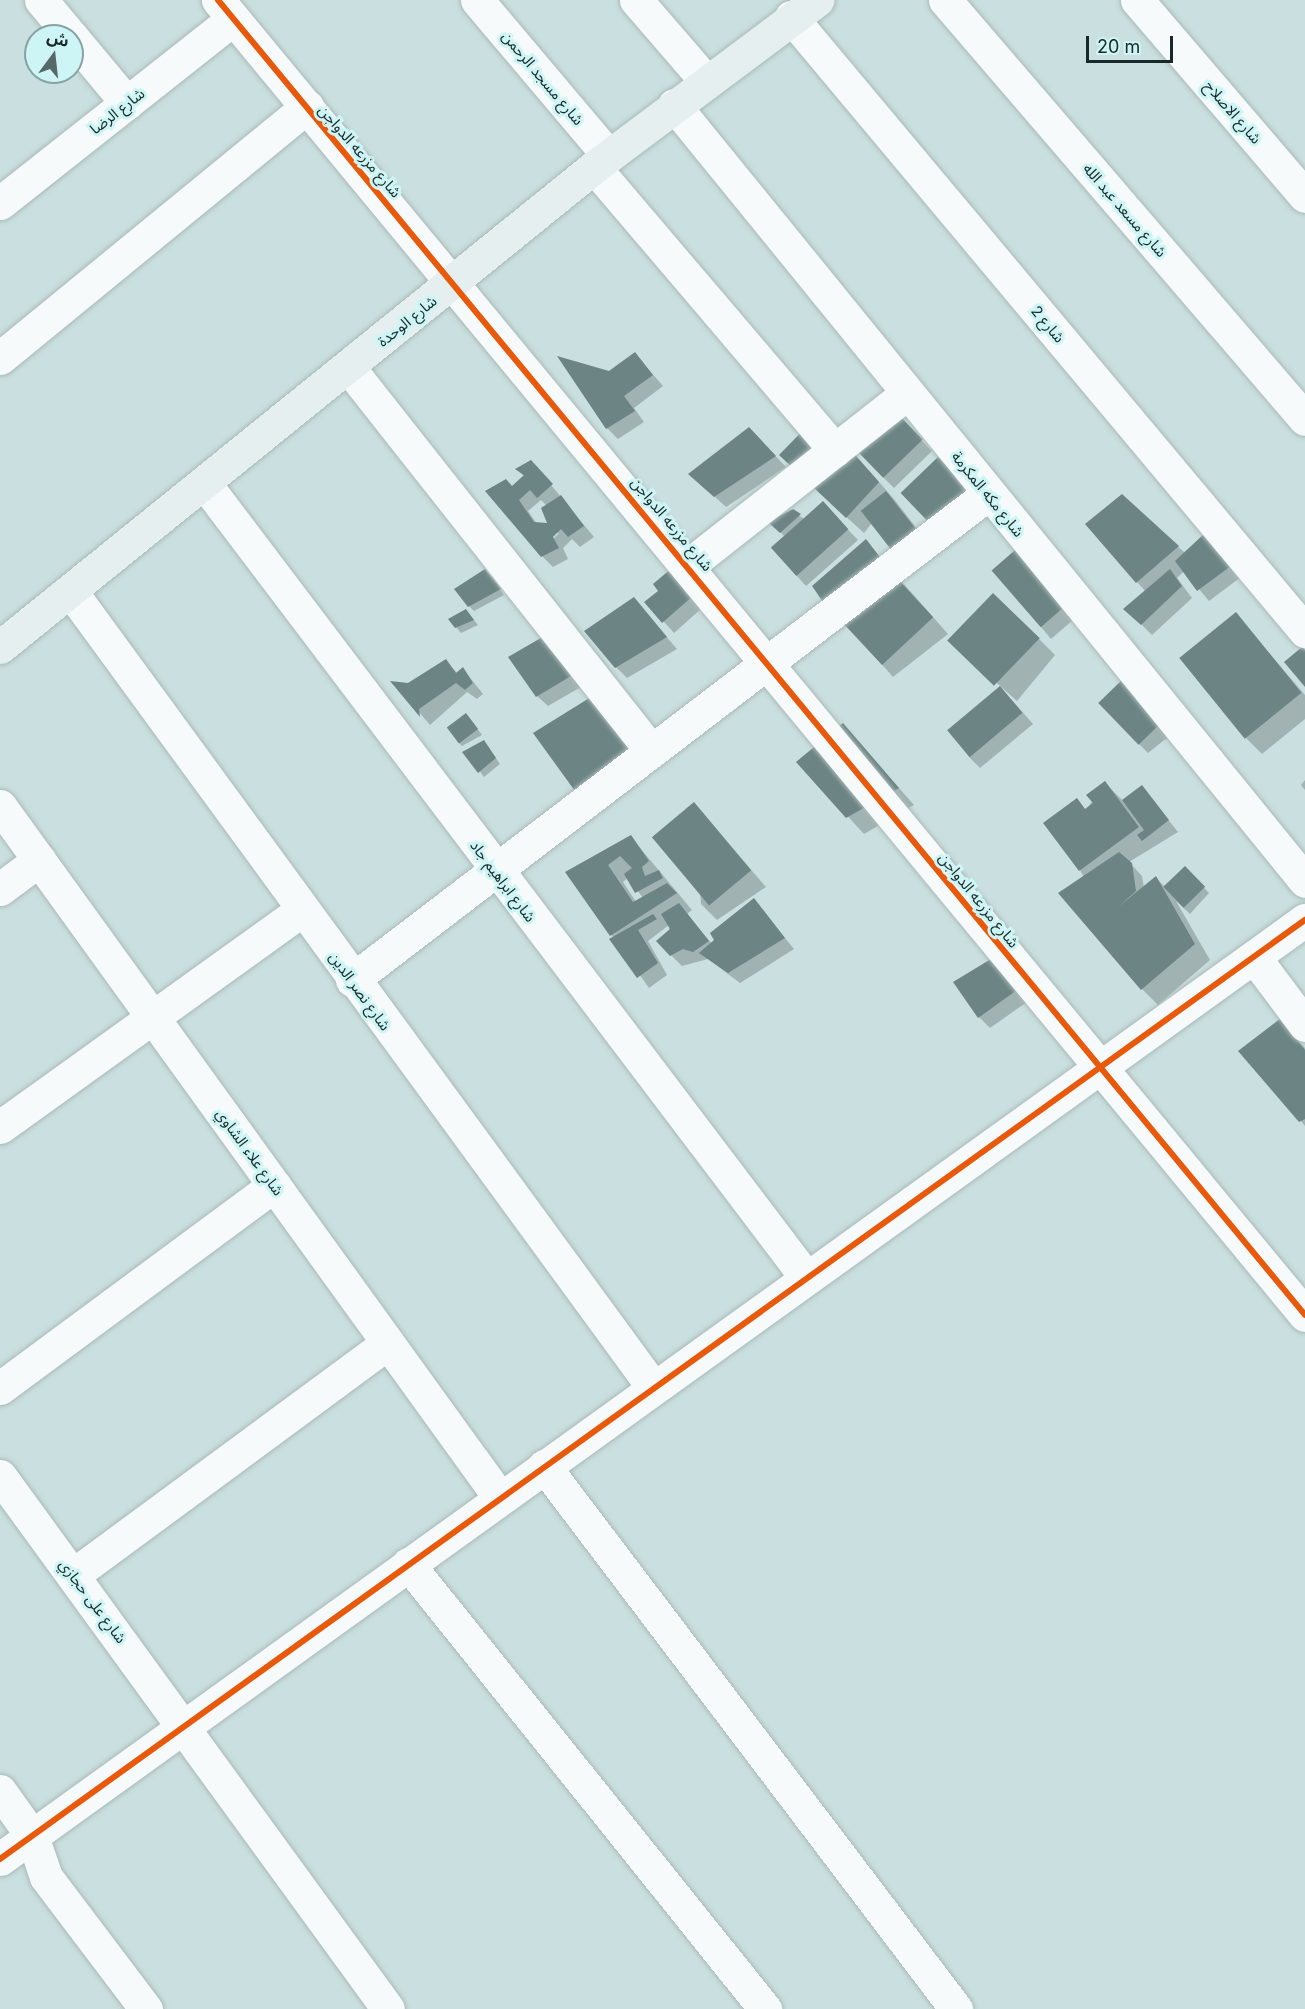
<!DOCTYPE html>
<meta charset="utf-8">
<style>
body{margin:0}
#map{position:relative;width:1305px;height:2009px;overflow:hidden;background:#cadfdf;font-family:Inter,"Noto Sans Arabic",sans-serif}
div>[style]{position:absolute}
.shadow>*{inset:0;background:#0003}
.building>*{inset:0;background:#6c8484;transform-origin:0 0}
.roads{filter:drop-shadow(0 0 2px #a9baba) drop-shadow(0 0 2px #a9baba)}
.street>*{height:33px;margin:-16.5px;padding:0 16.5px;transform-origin:16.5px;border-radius:16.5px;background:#f7fafa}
.secondary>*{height:33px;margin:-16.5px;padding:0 16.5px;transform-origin:16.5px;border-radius:16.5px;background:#e5efef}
.cycleway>*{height:6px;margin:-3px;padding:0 3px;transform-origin:3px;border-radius:3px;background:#e8590c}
span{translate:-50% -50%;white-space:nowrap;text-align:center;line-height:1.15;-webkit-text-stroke:6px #cef5f5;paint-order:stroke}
.street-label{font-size:15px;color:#192828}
.north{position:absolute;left:24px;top:24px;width:60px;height:60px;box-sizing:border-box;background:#cef5f5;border:2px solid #86a3a3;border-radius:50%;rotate:15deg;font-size:16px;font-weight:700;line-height:24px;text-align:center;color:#192828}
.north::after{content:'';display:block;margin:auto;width:21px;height:27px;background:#576868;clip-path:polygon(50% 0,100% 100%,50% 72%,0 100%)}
.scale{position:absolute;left:1086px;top:36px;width:87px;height:27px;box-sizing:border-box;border:3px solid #192828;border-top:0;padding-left:8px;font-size:18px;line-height:21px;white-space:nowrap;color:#192828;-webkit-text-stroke:4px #cef5f5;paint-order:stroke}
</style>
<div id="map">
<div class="shadow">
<i style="clip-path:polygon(635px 354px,663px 386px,634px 408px,644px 422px,618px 439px,607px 428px,610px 373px)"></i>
<i style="clip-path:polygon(897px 415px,932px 451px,894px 488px,883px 477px)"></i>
<i style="clip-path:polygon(835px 432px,894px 499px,929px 544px,872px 523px,864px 533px,797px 472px)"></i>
<i style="clip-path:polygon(760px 440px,786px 467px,726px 507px,701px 484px)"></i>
<i style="clip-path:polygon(evenodd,517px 470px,541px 473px,594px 537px,580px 547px,572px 539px,563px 548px,568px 559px,553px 567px,542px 556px,512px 488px,525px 477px,517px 470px,541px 500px,547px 506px,549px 525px,537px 524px,528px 511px,541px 500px,517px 470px,555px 533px,559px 533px,549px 543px,555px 533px)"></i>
<i style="clip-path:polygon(1122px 496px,1185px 553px,1205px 535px,1245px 574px,1209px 601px,1184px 571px,1177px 578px,1192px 598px,1152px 635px,1126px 609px,1146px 592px,1087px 525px)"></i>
<i style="clip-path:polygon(793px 511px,804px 519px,833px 514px,858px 540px,806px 586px,771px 547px,784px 536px,771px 522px)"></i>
<i style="clip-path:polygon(866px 541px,948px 634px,893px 677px,841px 618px)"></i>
<i style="clip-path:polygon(994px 570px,1080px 614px,1051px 639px)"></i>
<i style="clip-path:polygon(490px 575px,504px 595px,474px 611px,469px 606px)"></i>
<i style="clip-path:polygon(660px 591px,711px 600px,674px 633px,646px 602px)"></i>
<i style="clip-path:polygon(634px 599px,677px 649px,627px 678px,616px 667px)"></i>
<i style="clip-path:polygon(1236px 614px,1305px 695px,1305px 719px,1262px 754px,1246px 738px)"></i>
<i style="clip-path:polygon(471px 616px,478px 625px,461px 633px,456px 627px)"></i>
<i style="clip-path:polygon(546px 637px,586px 684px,548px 706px,537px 696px)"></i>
<i style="clip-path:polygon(1039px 639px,1055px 655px,1017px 701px,952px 643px)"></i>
<i style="clip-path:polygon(446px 661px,458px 674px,463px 669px,483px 694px,477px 699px,467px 692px,430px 725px,394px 683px,409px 685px)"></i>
<i style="clip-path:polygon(1122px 682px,1172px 734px,1148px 753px,1137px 742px)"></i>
<i style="clip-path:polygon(1011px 699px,1033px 724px,980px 768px,969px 757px)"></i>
<i style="clip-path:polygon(607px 715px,655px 770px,597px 813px)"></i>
<i style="clip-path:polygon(471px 720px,482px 735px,462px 746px,457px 741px)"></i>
<i style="clip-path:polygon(843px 725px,914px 805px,864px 834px,798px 762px)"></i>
<i style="clip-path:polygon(488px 747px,500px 764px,484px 777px,465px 752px)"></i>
<i style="clip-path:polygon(1305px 780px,1305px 790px,1301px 785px)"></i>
<i style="clip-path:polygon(1105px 783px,1123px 801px,1142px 787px,1178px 832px,1129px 862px,1142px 876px,1144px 888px,1156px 878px,1164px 886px,1185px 868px,1209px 893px,1190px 914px,1176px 901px,1210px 960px,1158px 1005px,1142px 989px,1080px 870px,1076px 800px,1086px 810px)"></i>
<i style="clip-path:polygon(694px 804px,766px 887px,717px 920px,701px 904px)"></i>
<i style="clip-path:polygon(evenodd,630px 836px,692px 910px,687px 914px,712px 944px,754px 900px,794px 949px,740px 983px,708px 959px,682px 966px,671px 955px,669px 925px,648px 941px,667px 975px,649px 988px,567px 872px,630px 836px,628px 878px,643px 898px,636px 902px,623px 882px,628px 878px)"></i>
<i style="clip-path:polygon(1001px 971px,1027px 1002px,990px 1028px,979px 1017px)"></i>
<i style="clip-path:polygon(1280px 1021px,1305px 1048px,1305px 1126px,1301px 1121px)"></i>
</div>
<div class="building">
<i style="clip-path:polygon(635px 352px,653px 375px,624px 396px,635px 411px,606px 429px,557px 356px,609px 371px)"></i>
<i style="left:897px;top:413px;width:37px;height:55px;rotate:46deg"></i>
<i style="clip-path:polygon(819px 414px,879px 482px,846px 518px,779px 455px)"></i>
<i style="clip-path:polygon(749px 427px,776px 456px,714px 497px,688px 474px)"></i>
<i style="left:938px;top:457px;width:50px;height:52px;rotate:46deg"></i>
<i style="clip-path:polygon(531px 460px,553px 484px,537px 498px,530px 490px,519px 500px,534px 522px,547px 523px,541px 508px,561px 495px,584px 526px,568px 537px,561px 529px,553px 537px,559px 548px,541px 557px,485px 491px,506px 479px,512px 486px,524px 475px,515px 469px)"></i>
<i style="left:886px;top:491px;width:53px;height:32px;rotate:52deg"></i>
<i style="clip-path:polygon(1122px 494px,1179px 546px,1136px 583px,1085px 524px)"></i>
<i style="left:823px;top:501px;width:38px;height:70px;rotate:48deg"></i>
<i style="clip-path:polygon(793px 509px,801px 514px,780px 533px,768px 522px)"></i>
<i style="clip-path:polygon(1205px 533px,1235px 563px,1197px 591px,1175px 561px)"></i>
<i style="clip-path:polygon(866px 539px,886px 565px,828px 609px,812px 586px)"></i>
<i style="left:1021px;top:545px;width:75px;height:39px;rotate:49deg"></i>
<i style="clip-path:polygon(679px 562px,702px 588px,662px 623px,644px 602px,658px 591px,653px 584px)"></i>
<i style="clip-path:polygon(485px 569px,501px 589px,468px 607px,454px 589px)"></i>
<i style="clip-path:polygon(1170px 569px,1182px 586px,1141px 625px,1123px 609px)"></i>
<i style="left:893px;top:574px;width:59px;height:70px;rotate:47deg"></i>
<i style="left:993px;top:593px;width:65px;height:66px;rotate:44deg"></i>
<i style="clip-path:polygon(634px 597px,667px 637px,615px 668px,584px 631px)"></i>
<i style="clip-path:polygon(466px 609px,474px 620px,455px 628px,448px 619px)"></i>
<i style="left:1236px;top:612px;width:104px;height:73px;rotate:51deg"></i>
<i style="clip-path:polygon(546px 635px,576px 673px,536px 697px,508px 657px)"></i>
<i style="clip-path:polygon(1302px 647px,1305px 650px,1305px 687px,1284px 662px)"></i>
<i style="clip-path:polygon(446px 659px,456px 673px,463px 667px,473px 683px,465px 690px,456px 683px,419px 709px,420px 717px,390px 681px,408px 683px)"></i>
<i style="left:1122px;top:680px;width:58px;height:33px;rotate:46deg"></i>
<i style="left:1000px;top:686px;width:35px;height:69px;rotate:50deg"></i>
<i style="clip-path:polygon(591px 697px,640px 753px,580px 798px,533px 733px)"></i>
<i style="left:466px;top:713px;width:20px;height:24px;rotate:53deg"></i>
<i style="clip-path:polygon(843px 723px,899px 788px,846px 818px,796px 762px)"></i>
<i style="clip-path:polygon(484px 740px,496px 758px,478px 773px,462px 752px)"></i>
<i style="clip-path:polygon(1105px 781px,1139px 827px,1079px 871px,1043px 823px,1077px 798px,1085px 809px,1093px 803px,1086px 795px)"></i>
<i style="clip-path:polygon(1142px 785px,1169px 820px,1142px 841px,1137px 835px,1144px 830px,1122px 800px)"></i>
<i style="left:694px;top:802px;width:89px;height:55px;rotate:50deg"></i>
<i style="clip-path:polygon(631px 835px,649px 861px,642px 867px,645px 876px,659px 870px,663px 878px,635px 893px,624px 874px,632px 868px,620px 856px,608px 865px,633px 902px,667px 883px,677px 893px,610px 936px,565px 872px)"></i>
<i style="clip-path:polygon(1119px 852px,1132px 863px,1136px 891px,1118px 907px,1156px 876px,1195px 944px,1141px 990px,1058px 893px)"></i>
<i style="left:1185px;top:866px;width:29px;height:30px;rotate:46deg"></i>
<i style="clip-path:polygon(754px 898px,785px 938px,728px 973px,699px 953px,714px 940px,710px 933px)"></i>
<i style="clip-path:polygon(679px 903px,709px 941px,693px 952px,683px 949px,670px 956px,656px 941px,670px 929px,661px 914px)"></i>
<i style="clip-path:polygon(653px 914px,657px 919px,638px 930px,658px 963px,637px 978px,609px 939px)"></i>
<i style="clip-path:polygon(991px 959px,1017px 990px,978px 1018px,953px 982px)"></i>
<i style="clip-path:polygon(1280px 1019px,1305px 1050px,1305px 1119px,1299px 1122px,1238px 1051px)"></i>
</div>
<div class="roads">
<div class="street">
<i style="left:41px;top:0;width:47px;rotate:50.2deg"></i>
<i style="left:218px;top:0;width:1706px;rotate:50.42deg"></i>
<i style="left:477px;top:0;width:204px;rotate:49.8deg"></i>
<i style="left:636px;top:0;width:106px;rotate:49.2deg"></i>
<i style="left:945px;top:0;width:552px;rotate:49.33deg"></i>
<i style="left:1137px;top:0;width:258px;rotate:49.4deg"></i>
<i style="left:791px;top:17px;width:801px;rotate:50.07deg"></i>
<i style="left:72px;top:37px;width:86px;rotate:50.2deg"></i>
<i style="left:674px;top:105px;width:1000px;rotate:50.88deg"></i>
<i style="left:594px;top:167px;width:372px;rotate:49.6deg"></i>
<i style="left:0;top:203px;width:297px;rotate:-38.3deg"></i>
<i style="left:0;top:358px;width:397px;rotate:-39.3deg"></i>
<i style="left:349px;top:368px;width:488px;rotate:51.7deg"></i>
<i style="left:205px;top:484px;width:994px;rotate:52.85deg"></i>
<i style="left:690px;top:564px;width:276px;rotate:-38.2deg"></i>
<i style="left:72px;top:593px;width:984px;rotate:53.81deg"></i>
<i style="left:0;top:806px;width:854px;rotate:54.15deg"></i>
<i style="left:0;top:889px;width:49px;rotate:-36.6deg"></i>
<i style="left:1254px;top:957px;width:85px;rotate:53.1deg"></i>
<i style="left:352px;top:980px;width:800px;rotate:-37.39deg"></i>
<i style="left:0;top:1127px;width:372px;rotate:-35.7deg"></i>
<i style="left:0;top:1388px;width:341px;rotate:-36.5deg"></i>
<i style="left:544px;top:1466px;width:682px;rotate:52.81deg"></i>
<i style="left:0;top:1476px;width:659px;rotate:53.95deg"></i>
<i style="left:408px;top:1564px;width:571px;rotate:51.26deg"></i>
<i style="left:73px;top:1575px;width:391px;rotate:-36.4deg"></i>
<i style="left:0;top:1791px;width:55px;rotate:54.6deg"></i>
<i style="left:32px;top:1836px;width:43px;rotate:71.1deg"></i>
<i style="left:46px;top:1877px;width:166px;rotate:52.9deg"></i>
<i style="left:0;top:1859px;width:1608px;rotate:-35.74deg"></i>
</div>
<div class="secondary">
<i style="left:0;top:647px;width:764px;rotate:-38.94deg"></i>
<i style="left:594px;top:167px;width:279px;rotate:-36.8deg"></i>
</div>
</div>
<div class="cycleway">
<i style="left:218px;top:0;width:1706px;rotate:50.42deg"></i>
<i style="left:0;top:1859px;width:1608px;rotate:-35.74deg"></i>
</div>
<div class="street-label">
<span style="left:543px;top:78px;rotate:50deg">شارع مسجد الرحمن</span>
<span style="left:117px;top:111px;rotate:-38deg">شارع الرضا</span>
<span style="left:1233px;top:112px;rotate:49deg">شارع الاصلاح</span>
<span style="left:360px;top:151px;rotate:49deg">شارع مزرعه الدواجن</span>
<span style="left:1125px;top:210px;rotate:49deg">شارع مسعد عبد الله</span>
<span style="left:407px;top:321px;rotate:-39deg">شارع الوحدة</span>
<span style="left:1048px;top:324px;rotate:50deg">شارع 2</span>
<span style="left:988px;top:494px;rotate:51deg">شارع مكه المكرمة</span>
<span style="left:672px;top:524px;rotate:50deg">شارع مزرعه الدواجن</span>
<span style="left:503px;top:881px;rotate:53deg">شارع ابراهيم جاد</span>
<span style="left:979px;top:900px;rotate:51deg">شارع مزرعه الدواجن</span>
<span style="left:360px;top:991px;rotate:54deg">شارع نصر الدين</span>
<span style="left:250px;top:1152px;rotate:54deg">شارع علاء الشاوي</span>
<span style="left:93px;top:1601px;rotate:53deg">شارع على حجازي</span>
</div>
<div class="north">ش</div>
<div class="scale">20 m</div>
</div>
